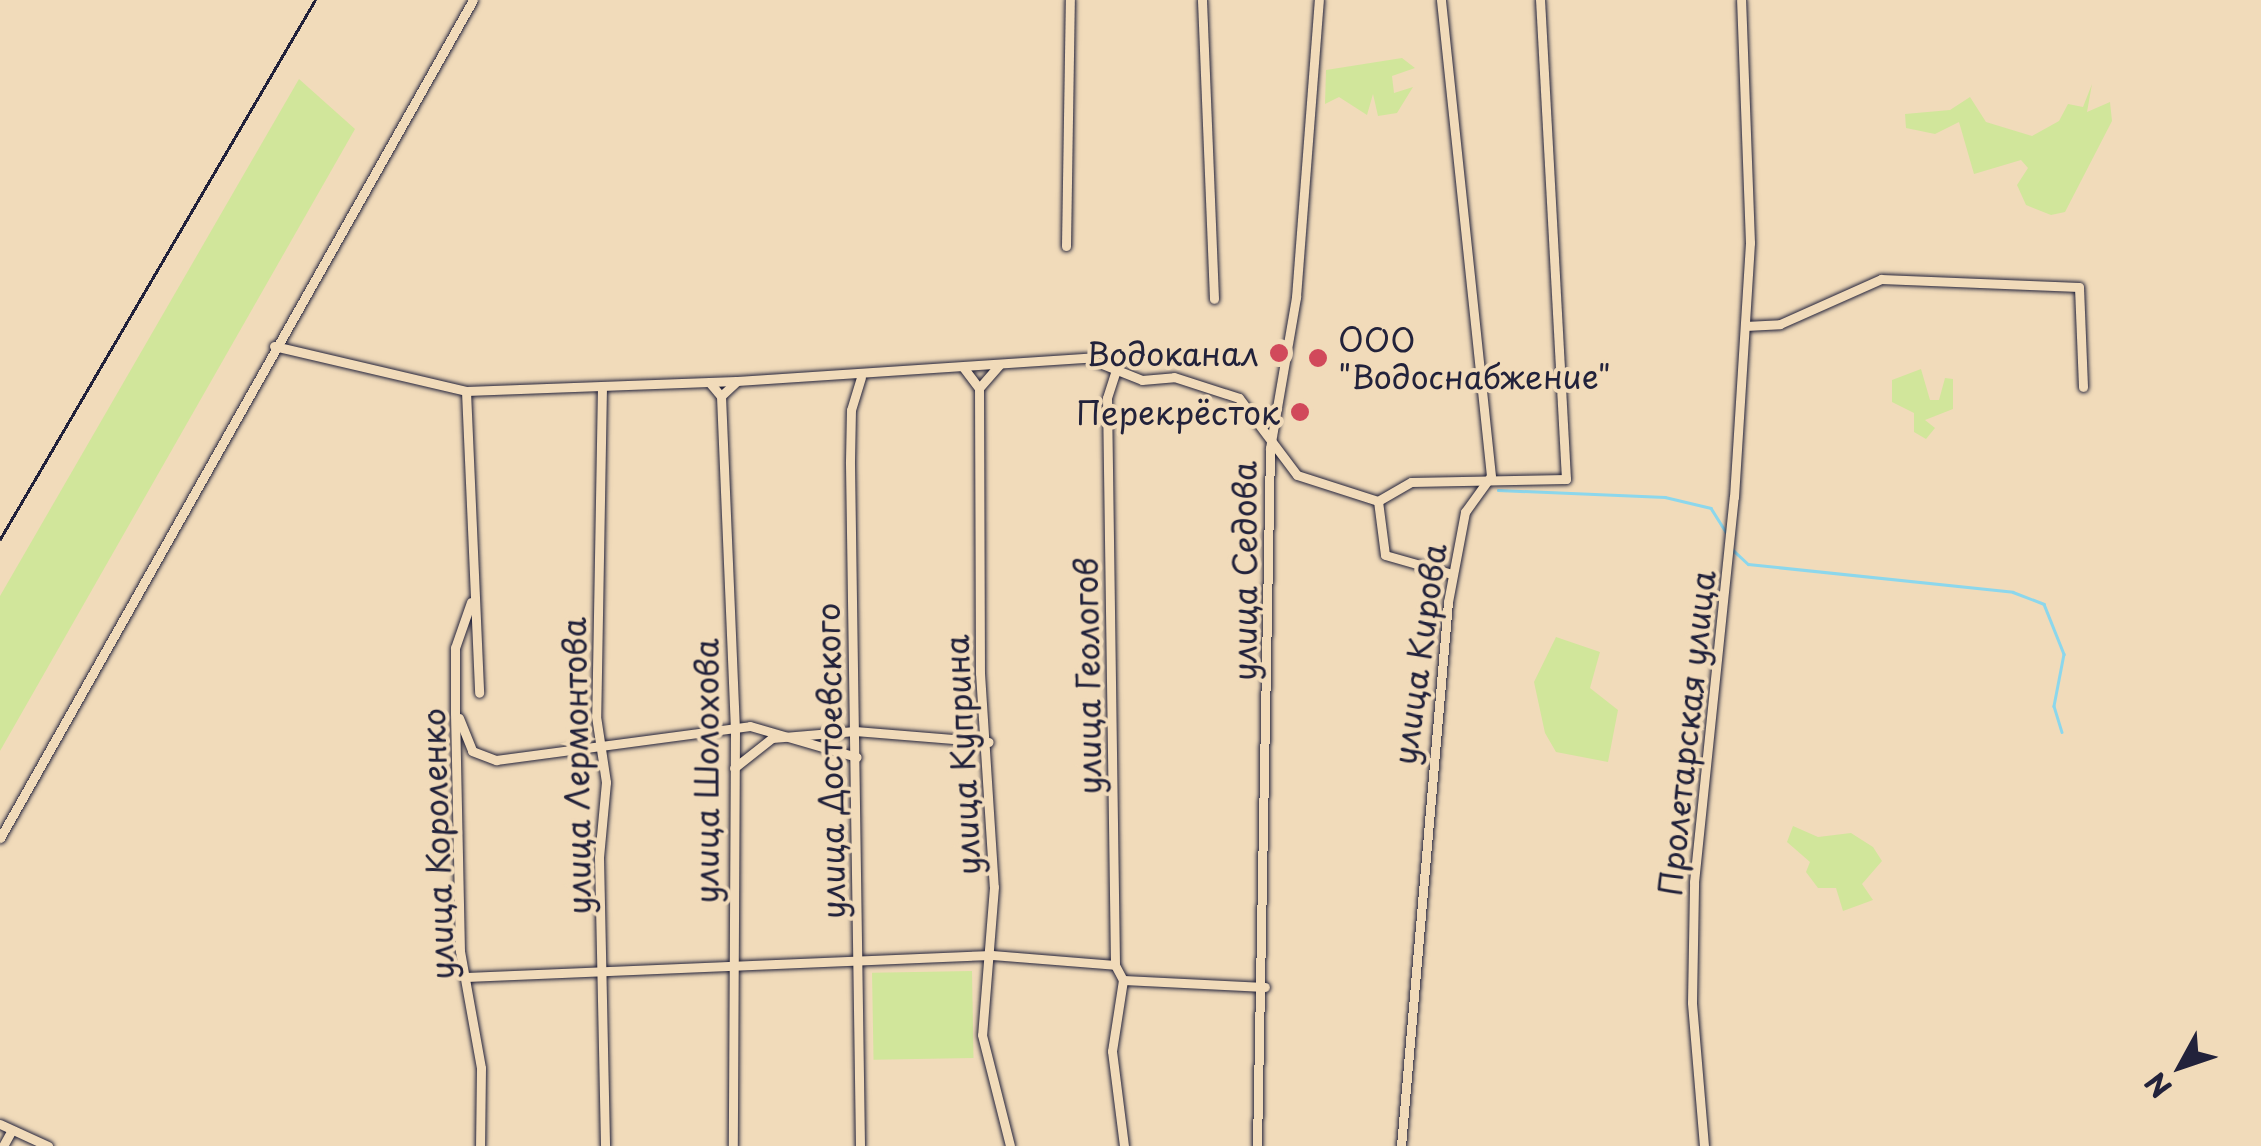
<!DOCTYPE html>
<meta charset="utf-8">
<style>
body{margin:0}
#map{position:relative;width:2261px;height:1146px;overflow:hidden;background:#f1dbba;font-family:"Playpen Sans",sans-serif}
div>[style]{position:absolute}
.green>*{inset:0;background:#d1e69b;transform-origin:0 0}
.stream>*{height:2.5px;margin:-1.25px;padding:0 1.25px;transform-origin:1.25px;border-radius:1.25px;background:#8cd7ec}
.roads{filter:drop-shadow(0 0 2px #22223b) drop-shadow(0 0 2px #22223b)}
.minor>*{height:9px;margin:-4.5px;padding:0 4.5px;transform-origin:4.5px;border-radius:4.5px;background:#f1dbba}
.rail>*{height:2.5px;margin:-1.25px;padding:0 1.25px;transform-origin:1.25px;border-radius:1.25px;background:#22223b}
.dots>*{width:28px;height:28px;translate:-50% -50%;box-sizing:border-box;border:5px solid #f1dbba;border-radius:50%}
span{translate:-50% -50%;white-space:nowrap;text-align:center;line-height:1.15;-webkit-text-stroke:8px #f1dbba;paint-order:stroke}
.poi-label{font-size:32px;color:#22223b}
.left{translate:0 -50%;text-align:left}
.right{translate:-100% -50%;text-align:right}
.street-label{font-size:32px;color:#22223b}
.north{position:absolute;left:2131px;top:1016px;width:100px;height:100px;-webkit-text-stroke:8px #f1dbba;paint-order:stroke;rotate:230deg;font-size:28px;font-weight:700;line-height:40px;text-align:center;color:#22223b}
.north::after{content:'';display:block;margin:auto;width:35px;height:45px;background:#22223b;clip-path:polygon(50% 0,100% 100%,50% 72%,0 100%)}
</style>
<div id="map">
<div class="green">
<i style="clip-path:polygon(1402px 58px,1415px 68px,1392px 76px,1394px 93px,1413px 87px,1397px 113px,1378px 116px,1373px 94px,1367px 115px,1339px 97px,1325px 104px,1326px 70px)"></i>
<i style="clip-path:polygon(299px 79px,355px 129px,0 751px,0 596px)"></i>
<i style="clip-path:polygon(2092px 84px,2087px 112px,2110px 102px,2112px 121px,2065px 212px,2051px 215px,2026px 205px,2017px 185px,2028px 168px,2021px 160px,1974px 174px,1959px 122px,1935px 134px,1906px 128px,1905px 114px,1950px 110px,1970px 97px,1986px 122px,2032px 136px,2059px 121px,2068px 104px,2083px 107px)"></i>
<i style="clip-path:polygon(1921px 369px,1930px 400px,1939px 400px,1945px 378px,1953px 379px,1953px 409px,1925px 420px,1935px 428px,1926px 439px,1914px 432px,1914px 413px,1892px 402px,1892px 380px)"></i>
<i style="clip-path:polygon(1556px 637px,1600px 652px,1590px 688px,1618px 710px,1608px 762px,1556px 752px,1545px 733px,1534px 682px)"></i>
<i style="clip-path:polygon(1793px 826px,1818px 837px,1851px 833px,1873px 847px,1882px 861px,1862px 884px,1873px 900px,1843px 911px,1836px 888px,1818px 888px,1806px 872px,1810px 862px,1787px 842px)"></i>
<i style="left:972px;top:971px;width:87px;height:100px;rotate:89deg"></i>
</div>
<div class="stream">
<i style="left:1498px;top:490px;width:167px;rotate:2.4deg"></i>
<i style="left:1665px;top:497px;width:47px;rotate:13.4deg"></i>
<i style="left:1711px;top:508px;width:28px;rotate:58deg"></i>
<i style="left:1732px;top:549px;width:22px;rotate:43deg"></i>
<i style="left:1748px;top:564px;width:266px;rotate:6deg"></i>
<i style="left:2013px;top:592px;width:33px;rotate:21deg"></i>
<i style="left:2044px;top:604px;width:54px;rotate:68.2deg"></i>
<i style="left:2064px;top:654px;width:53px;rotate:100.9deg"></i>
<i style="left:2054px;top:706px;width:27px;rotate:73deg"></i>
</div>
<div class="roads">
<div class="minor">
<i style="left:1202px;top:0;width:299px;rotate:87.7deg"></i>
<i style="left:1066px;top:246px;width:246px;rotate:-89.1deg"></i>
<i style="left:1745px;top:326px;width:35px;rotate:-3deg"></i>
<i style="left:1780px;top:324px;width:111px;rotate:-24deg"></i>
<i style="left:1881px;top:279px;width:198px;rotate:2.3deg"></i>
<i style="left:2079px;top:287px;width:100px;rotate:87.7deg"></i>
<i style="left:274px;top:346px;width:197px;rotate:13.2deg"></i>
<i style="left:466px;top:391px;width:270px;rotate:-2.1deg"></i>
<i style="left:1000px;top:364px;width:32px;rotate:131deg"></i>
<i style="left:979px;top:388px;width:285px;rotate:89.8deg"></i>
<i style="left:980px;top:673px;width:214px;rotate:86.3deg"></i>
<i style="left:994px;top:887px;width:148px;rotate:94.6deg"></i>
<i style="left:982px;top:1035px;width:114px;rotate:75.8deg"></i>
<i style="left:963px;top:367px;width:26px;rotate:53deg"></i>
<i style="left:1116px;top:370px;width:29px;rotate:108deg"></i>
<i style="left:1107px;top:398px;width:567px;rotate:89.19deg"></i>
<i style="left:1115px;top:965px;width:17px;rotate:62deg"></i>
<i style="left:1123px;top:980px;width:142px;rotate:2.8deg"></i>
<i style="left:710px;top:383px;width:17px;rotate:50deg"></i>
<i style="left:721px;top:396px;width:22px;rotate:-43deg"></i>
<i style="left:737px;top:381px;width:351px;rotate:-3.8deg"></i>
<i style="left:1087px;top:358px;width:59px;rotate:21.8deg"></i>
<i style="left:1142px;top:380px;width:32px;rotate:-5deg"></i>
<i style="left:1174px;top:377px;width:68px;rotate:17.9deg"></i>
<i style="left:1239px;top:398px;width:96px;rotate:53deg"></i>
<i style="left:1297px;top:475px;width:85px;rotate:17.8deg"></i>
<i style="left:1378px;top:501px;width:54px;rotate:82.6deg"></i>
<i style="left:1385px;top:555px;width:70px;rotate:15.8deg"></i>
<i style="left:602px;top:386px;width:330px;rotate:91deg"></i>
<i style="left:596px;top:716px;width:67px;rotate:81.4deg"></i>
<i style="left:606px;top:782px;width:75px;rotate:95.3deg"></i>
<i style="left:599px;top:857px;width:289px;rotate:88.8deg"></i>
<i style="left:466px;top:391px;width:302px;rotate:87.5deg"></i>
<i style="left:721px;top:396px;width:334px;rotate:87.6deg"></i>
<i style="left:735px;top:730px;width:416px;rotate:90.3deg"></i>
<i style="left:1378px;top:501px;width:38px;rotate:-30deg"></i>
<i style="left:1411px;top:482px;width:155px;rotate:-1.1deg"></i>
<i style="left:1566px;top:479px;width:480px;rotate:-93.1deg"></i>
<i style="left:471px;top:602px;width:49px;rotate:109.2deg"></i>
<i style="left:455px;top:648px;width:65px;rotate:90deg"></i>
<i style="left:455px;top:713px;width:238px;rotate:88.8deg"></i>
<i style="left:460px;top:951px;width:119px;rotate:79.8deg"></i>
<i style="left:481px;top:1068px;width:78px;rotate:90.7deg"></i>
<i style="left:459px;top:718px;width:35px;rotate:68deg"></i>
<i style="left:472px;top:751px;width:26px;rotate:21deg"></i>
<i style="left:496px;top:760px;width:256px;rotate:-7.6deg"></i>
<i style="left:750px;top:726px;width:111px;rotate:16.2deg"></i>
<i style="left:734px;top:768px;width:48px;rotate:-38.3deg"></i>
<i style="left:772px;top:738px;width:83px;rotate:-4.8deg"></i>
<i style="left:855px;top:731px;width:134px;rotate:4.7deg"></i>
<i style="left:0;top:838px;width:962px;rotate:-60.56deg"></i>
<i style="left:466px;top:977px;width:526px;rotate:-2.4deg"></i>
<i style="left:992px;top:955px;width:123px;rotate:4.6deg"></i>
<i style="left:1123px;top:980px;width:72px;rotate:98.8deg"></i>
<i style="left:1112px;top:1051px;width:96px;rotate:82.8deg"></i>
<i style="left:0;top:1124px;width:53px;rotate:24.6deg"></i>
<i style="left:3px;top:1146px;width:18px;rotate:-61deg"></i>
<i style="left:860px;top:1146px;width:685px;rotate:-90.84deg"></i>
<i style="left:850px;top:461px;width:51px;rotate:-88.9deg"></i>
<i style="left:851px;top:410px;width:34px;rotate:-73deg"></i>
<i style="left:1257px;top:1146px;width:698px;rotate:-88.93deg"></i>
<i style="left:1270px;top:448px;width:153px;rotate:-80.2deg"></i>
<i style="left:1296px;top:297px;width:298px;rotate:-85.6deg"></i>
<i style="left:1401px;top:1146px;width:546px;rotate:-85.06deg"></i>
<i style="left:1448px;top:602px;width:92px;rotate:-79.3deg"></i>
<i style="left:1465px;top:512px;width:44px;rotate:-54.2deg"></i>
<i style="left:1491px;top:476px;width:479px;rotate:-96deg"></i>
<i style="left:1704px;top:1146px;width:144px;rotate:-94.8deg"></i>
<i style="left:1692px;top:1002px;width:120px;rotate:-89deg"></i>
<i style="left:1694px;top:882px;width:387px;rotate:-84.1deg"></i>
<i style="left:1734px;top:497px;width:255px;rotate:-86.4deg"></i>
<i style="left:1750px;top:243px;width:243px;rotate:-92.1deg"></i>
</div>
</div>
<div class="rail">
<i style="left:0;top:539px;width:624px;rotate:-59.7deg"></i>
</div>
<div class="dots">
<i style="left:1279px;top:353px;background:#d1495b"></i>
<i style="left:1318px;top:358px;background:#d1495b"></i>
<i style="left:1300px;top:412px;background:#d1495b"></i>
</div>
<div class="poi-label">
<span class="left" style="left:1338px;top:358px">ООО<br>"Водоснабжение"</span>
<span class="right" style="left:1259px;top:353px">Водоканал</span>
<span class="right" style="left:1280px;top:412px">Перекрёсток</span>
</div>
<div class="street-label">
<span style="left:1244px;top:571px;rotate:-90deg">улица Седова</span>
<span style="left:1419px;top:654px;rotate:-82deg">улица Кирова</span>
<span style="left:1087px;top:676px;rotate:-91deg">улица Геологов</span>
<span style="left:1686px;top:733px;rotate:-84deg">Пролетарская улица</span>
<span style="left:962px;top:755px;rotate:-93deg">улица Куприна</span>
<span style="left:830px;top:761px;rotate:-91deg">улица Достоевского</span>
<span style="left:576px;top:766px;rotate:-91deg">улица Лермонтова</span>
<span style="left:706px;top:771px;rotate:-90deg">улица Шолохова</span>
<span style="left:437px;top:844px;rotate:-92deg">улица Короленко</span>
</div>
<div class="north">N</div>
</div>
